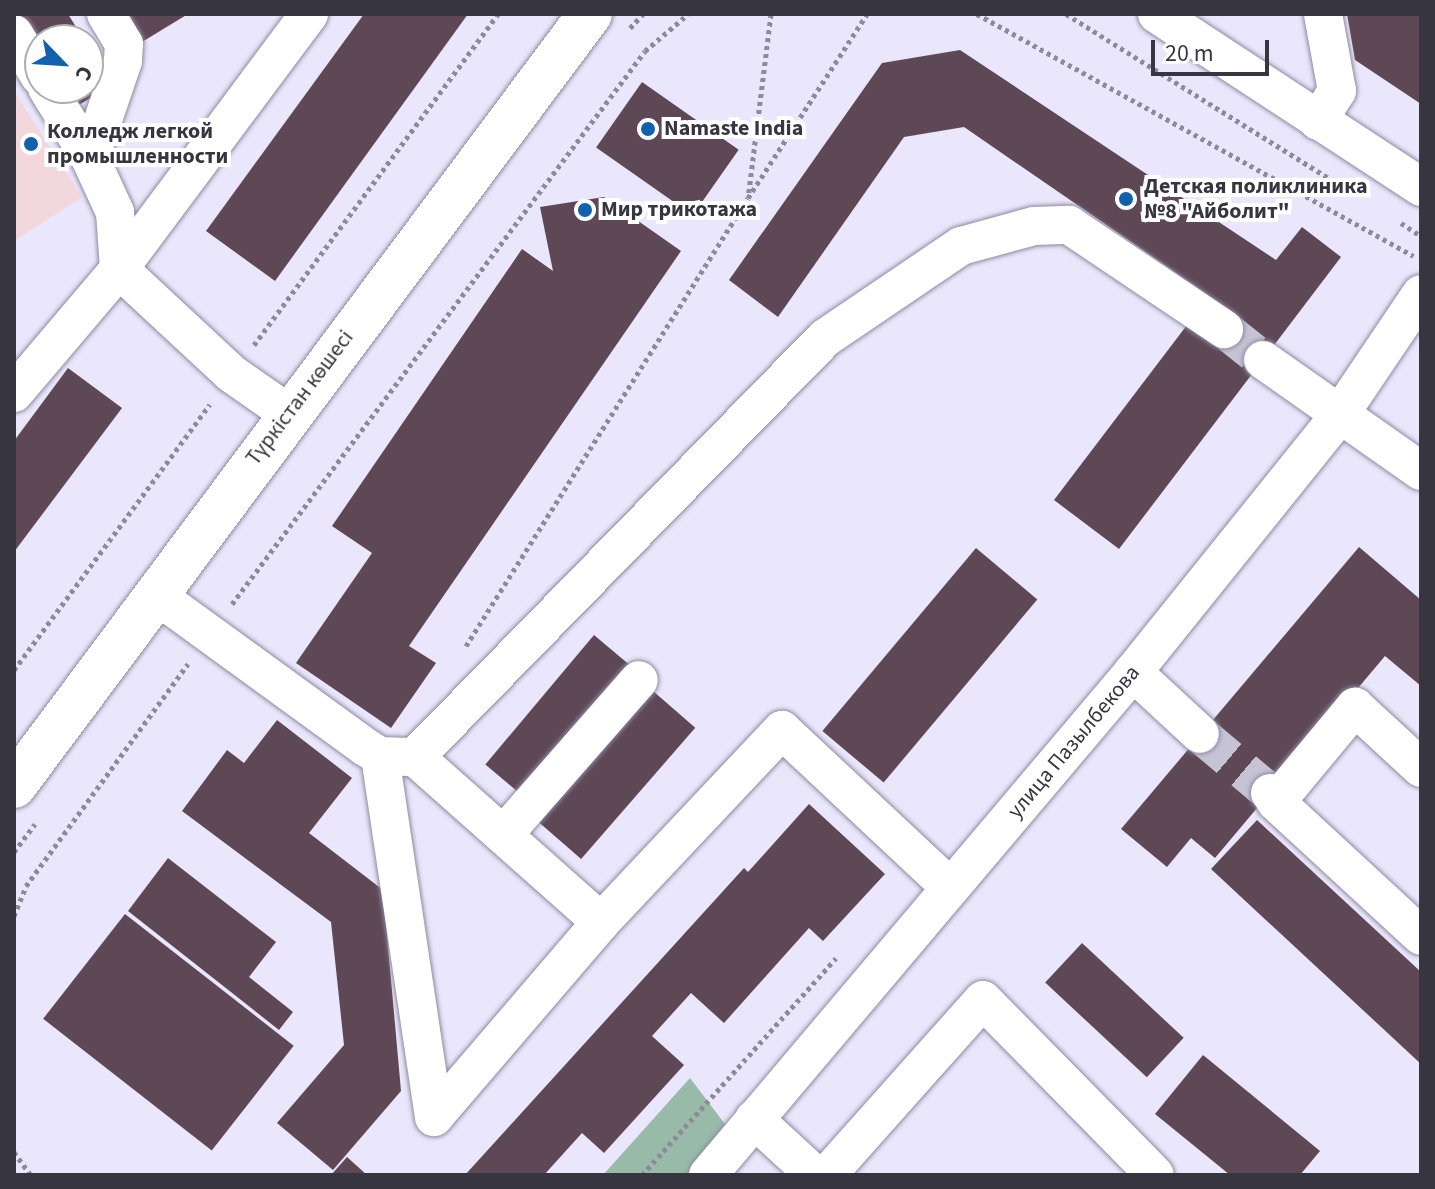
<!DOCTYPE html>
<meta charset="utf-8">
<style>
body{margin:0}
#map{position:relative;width:1435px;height:1189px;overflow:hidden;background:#eae6fb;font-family:"Source Sans 3",sans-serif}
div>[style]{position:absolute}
.education>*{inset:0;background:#f2d8dd}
.forest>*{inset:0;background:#98baa8}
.building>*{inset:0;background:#5e4855;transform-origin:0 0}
.minor-tunnel>*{height:38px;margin-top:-19px;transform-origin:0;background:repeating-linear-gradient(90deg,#c6c3d5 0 38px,transparent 0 57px)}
.path>*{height:5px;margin-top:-2.5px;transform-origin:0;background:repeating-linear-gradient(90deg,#8d8a99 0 4px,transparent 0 8px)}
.roads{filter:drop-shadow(0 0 2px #8e8aa2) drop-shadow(0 0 2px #8e8aa2)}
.minor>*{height:38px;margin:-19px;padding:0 19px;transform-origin:19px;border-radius:19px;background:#fff}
.major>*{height:44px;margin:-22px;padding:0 22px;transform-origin:22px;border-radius:22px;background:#fff}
.dots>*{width:22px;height:22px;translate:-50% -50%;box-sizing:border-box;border:4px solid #fff;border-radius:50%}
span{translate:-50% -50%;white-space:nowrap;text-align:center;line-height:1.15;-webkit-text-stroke:8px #fff;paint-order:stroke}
.poi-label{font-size:22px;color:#37353f;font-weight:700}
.left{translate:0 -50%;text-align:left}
.street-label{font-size:22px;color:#37353f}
.frame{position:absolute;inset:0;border:16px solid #37353f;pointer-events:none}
.north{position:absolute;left:24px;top:24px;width:80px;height:80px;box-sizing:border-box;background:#fff;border:2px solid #afaeb2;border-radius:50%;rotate:115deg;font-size:22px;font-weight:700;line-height:32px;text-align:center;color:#37353f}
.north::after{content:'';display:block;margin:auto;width:28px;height:36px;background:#1161af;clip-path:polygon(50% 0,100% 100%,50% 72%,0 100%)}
.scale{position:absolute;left:1151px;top:40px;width:118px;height:36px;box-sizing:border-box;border:4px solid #37353f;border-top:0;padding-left:10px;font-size:24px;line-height:28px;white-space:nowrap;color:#37353f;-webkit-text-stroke:6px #fff;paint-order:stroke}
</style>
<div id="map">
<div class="education">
<i style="clip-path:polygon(14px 91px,82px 197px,14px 241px)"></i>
</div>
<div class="forest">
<i style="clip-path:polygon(690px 1078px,728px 1128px,686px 1175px,603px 1175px)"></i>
</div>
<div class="building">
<i style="clip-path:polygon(15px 14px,68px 14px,84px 40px,40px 40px,40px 56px)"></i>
<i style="clip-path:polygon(119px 14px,188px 14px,137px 45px)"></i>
<i style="clip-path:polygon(364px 14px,468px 14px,275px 281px,206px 231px)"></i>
<i style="clip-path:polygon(1347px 14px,1421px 14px,1421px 104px,1355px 60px)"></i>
<i style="clip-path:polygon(88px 47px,111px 86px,72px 109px,59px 88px,88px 88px)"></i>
<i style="clip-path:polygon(960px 50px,1276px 260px,1302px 227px,1341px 257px,1119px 549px,1054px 500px,1187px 325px,1212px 344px,1236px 314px,964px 127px,904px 137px,778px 317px,729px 280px,882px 63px)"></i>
<i style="left:642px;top:82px;width:118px;height:80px;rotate:35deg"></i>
<i style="clip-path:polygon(604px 197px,681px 251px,409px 646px,436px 663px,391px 728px,296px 663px,372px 553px,332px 526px,522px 249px,553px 271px,540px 207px)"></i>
<i style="clip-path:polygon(68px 368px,122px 408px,14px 552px,14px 441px)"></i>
<i style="clip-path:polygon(1359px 547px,1421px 600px,1421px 686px,1385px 656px,1215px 858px,1191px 838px,1167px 867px,1121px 829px)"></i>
<i style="left:976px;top:548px;width:80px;height:239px;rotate:40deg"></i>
<i style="left:594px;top:635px;width:52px;height:169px;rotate:40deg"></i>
<i style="left:653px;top:691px;width:56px;height:174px;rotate:41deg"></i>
<i style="clip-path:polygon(277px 720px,352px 778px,309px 833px,383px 890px,401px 1091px,333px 1170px,277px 1123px,344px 1045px,331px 922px,182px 811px,227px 750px,244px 763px)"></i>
<i style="clip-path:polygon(809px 804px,885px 874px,823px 941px,809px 928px,724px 1023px,691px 993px,652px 1036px,684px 1065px,604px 1153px,582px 1133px,544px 1175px,465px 1175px,744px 868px,748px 872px)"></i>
<i style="clip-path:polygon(1257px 820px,1421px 972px,1421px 1064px,1211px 869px)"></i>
<i style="clip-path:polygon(168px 858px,276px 942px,249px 977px,293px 1012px,279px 1030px,128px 911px)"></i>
<i style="left:125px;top:914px;width:214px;height:133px;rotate:38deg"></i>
<i style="left:1082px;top:943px;width:139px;height:54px;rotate:43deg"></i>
<i style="clip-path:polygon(1203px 1055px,1320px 1151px,1300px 1175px,1230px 1175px,1155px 1114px)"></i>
<i style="clip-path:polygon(347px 1157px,367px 1175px,331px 1175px)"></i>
</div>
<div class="minor-tunnel">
<i style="left:1224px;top:329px;width:50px;rotate:38.5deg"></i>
<i style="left:1200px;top:734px;width:92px;rotate:40.1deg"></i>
</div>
<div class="path">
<i style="left:771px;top:14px;width:185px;rotate:97.1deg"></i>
<i style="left:748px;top:198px;width:219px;rotate:-57.1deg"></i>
<i style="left:977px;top:14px;width:499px;rotate:29deg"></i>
<i style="left:1066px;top:14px;width:342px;rotate:32deg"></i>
<i style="left:630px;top:28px;width:19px;rotate:-47deg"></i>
<i style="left:1401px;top:223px;width:24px;rotate:33deg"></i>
<i style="left:254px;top:345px;width:411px;rotate:-53.6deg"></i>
<i style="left:232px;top:604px;width:690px;rotate:-53.25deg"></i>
<i style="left:645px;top:51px;width:57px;rotate:-40.7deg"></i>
<i style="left:466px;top:646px;width:529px;rotate:-57.81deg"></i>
<i style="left:14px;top:670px;width:330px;rotate:-53.6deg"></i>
<i style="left:14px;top:852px;width:35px;rotate:-53deg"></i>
<i style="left:14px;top:916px;width:32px;rotate:-68deg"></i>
<i style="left:26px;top:886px;width:275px;rotate:-53.9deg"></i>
<i style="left:14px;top:1152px;width:29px;rotate:54deg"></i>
<i style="left:642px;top:1175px;width:291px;rotate:-48.2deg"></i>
</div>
<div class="roads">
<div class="minor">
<i style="left:1157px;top:14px;width:316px;rotate:33.2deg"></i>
<i style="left:14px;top:34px;width:50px;rotate:58.8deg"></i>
<i style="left:47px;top:88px;width:82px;rotate:58.4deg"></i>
<i style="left:90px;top:158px;width:60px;rotate:65.2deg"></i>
<i style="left:115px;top:212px;width:57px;rotate:86deg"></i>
<i style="left:119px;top:269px;width:318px;rotate:-53.3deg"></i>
<i style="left:1318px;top:121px;width:36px;rotate:-58deg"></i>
<i style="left:1337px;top:91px;width:78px;rotate:-100.3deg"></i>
<i style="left:90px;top:158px;width:102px;rotate:-71.2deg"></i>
<i style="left:123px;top:61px;width:17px;rotate:-87deg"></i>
<i style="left:124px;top:44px;width:35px;rotate:-121deg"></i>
<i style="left:1263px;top:360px;width:193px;rotate:35.1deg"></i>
<i style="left:14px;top:393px;width:162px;rotate:-49.7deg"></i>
<i style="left:119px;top:269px;width:154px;rotate:42.9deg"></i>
<i style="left:232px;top:374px;width:68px;rotate:34.9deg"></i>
<i style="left:156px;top:595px;width:258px;rotate:36deg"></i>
<i style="left:365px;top:747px;width:17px;rotate:31deg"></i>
<i style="left:380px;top:756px;width:35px;rotate:2deg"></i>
<i style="left:415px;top:757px;width:586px;rotate:-45.62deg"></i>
<i style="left:825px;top:338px;width:164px;rotate:-34.1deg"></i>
<i style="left:961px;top:246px;width:76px;rotate:-15.3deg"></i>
<i style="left:1034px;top:226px;width:35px;rotate:-2deg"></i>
<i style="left:1069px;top:225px;width:187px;rotate:33.9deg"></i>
<i style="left:1133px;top:672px;width:91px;rotate:42.8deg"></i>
<i style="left:380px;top:756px;width:365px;rotate:81.5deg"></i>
<i style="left:434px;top:1117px;width:257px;rotate:-49.4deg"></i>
<i style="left:601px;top:922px;width:249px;rotate:-138.4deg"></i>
<i style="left:1270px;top:793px;width:11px;rotate:56deg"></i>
<i style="left:1276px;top:802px;width:124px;rotate:-50.3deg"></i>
<i style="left:1355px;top:707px;width:90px;rotate:42.7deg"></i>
<i style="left:1276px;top:802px;width:197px;rotate:42.7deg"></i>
<i style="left:505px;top:833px;width:203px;rotate:-48.8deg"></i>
<i style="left:601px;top:922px;width:264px;rotate:-46.7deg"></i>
<i style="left:782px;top:730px;width:231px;rotate:43.1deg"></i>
<i style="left:754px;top:1119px;width:83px;rotate:42.6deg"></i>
<i style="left:708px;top:1175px;width:659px;rotate:-49.8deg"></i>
<i style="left:1133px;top:672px;width:327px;rotate:-51.2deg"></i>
<i style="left:1338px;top:417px;width:148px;rotate:-56deg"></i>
<i style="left:827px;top:1175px;width:234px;rotate:-48.3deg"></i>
<i style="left:983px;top:1000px;width:245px;rotate:45.5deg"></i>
</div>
<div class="major">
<i style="left:14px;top:786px;width:963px;rotate:-53.27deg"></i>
</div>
</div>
<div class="dots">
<i style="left:648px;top:129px;background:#1161af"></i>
<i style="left:31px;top:144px;background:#1161af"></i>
<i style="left:1126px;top:199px;background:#1161af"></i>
<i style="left:585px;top:210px;background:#1161af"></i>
</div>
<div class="poi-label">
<span class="left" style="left:664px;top:129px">Namaste India</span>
<span class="left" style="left:47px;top:144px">Колледж легкой<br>промышленности</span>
<span class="left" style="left:1144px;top:199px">Детская поликлиника<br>№8 "Айболит"</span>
<span class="left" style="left:601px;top:210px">Мир трикотажа</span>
</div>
<div class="street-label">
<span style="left:300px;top:398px;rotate:-53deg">Түркістан көшесі</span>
<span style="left:1074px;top:742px;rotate:-50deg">улица Пазылбекова</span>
</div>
<div class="frame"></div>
<div class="north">С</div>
<div class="scale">20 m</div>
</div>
